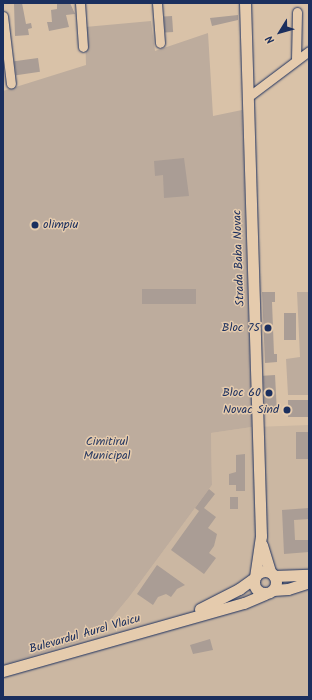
<!DOCTYPE html>
<style>
body{margin:0}
#map{position:relative;width:312px;height:700px;overflow:hidden;background:#d9c2a8;font-family:Kalam,sans-serif}
div>[style]{position:absolute}
.built>*{inset:0;background:#cbb7a2}
.green>*{inset:0;background:#bdac9d}
.building>*{inset:0;background:#aa9d95;transform-origin:0 0}
.roads{filter:drop-shadow(0 0 1px #1b2f5e) drop-shadow(0 0 1px #1b2f5e)}
.minor>*{height:9px;margin:-4.5px;padding:0 4.5px;transform-origin:4.5px;border-radius:4.5px;background:#e5cbad}
.major>*{height:11px;margin:-5.5px;padding:0 5.5px;transform-origin:5.5px;border-radius:5.5px;background:#e5cbad}
.major>.ring{margin:-5.5px;padding:0;box-sizing:content-box;background:none;border:11px solid #e5cbad;border-radius:50%}
.dots>*{width:11px;height:11px;translate:-50% -50%;box-sizing:border-box;border:2px solid #e5cbad;border-radius:50%}
span{translate:-50% -50%;white-space:nowrap;text-align:center;line-height:1.15;-webkit-text-stroke:3px #e5cbad;paint-order:stroke}
.poi-label{font-size:12px;color:#1b2f5e}
.left{translate:0 -50%;text-align:left}
.right{translate:-100% -50%;text-align:right}
.street-label{font-size:12px;color:#1b2f5e}
.park-label{font-size:12px;color:#2b3c64}
.frame{position:absolute;inset:0;border:4px solid #1b2f5e;pointer-events:none}
.north{position:absolute;left:260px;top:12px;width:40px;height:40px;-webkit-text-stroke:3px #e5cbad;paint-order:stroke;rotate:233deg;font-size:11px;font-weight:700;line-height:16px;text-align:center;color:#1b2f5e}
.north::after{content:'';display:block;margin:auto;width:14px;height:18px;background:#1b2f5e;clip-path:polygon(50% 0,100% 100%,50% 72%,0 100%)}
</style>
<div id="map">
<div class="built">
<i style="clip-path:polygon(309px 425px,309px 697px,3px 697px,3px 665px,97px 636px,130px 596px,212px 485px,211px 433px,252px 427px)"></i>
</div>
<div class="green">
<i style="clip-path:polygon(151px 21px,155px 51px,208px 33px,213px 116px,242px 110px,252px 427px,211px 433px,212px 485px,130px 596px,97px 636px,3px 665px,3px 91px,86px 65px,85px 27px)"></i>
<i style="clip-path:polygon(297px 292px,309px 292px,309px 395px,288px 395px,286px 359px,300px 357px)"></i>
</div>
<div class="building">
<i style="clip-path:polygon(22px 3px,26px 24px,31px 23px,32px 28px,28px 29px,29px 35px,15px 36px,14px 4px)"></i>
<i style="clip-path:polygon(57px 3px,70px 3px,75px 14px,66px 15px,69px 27px,49px 31px,47px 22px,52px 22px,51px 10px,57px 9px)"></i>
<i style="clip-path:polygon(238px 15px,238px 20px,212px 26px,210px 18px)"></i>
<i style="left:172px;top:16px;width:16px;height:8px;rotate:86deg"></i>
<i style="left:38px;top:58px;width:14px;height:24px;rotate:82deg"></i>
<i style="clip-path:polygon(184px 158px,189px 196px,164px 198px,163px 175px,155px 176px,154px 161px)"></i>
<i style="left:142px;top:289px;width:54px;height:15px"></i>
<i style="clip-path:polygon(262px 292px,275px 292px,275px 302px,272px 302px,274px 354px,277px 354px,277px 362px,265px 363px)"></i>
<i style="left:284px;top:313px;width:12px;height:27px"></i>
<i style="left:275px;top:375px;width:35px;height:12px;rotate:87deg"></i>
<i style="left:309px;top:400px;width:17px;height:21px;rotate:90deg"></i>
<i style="left:296px;top:432px;width:13px;height:27px"></i>
<i style="clip-path:polygon(245px 454px,245px 491px,236px 491px,236px 485px,229px 485px,229px 474px,236px 472px,236px 455px)"></i>
<i style="clip-path:polygon(209px 489px,215px 494px,204px 508px,216px 517px,208px 528px,217px 534px,214px 546px,209px 553px,216px 558px,204px 574px,171px 550px,199px 511px,195px 508px)"></i>
<i style="left:230px;top:497px;width:8px;height:12px"></i>
<i style="clip-path:polygon(309px 508px,309px 519px,294px 520px,295px 540px,309px 540px,309px 552px,284px 554px,282px 510px)"></i>
<i style="clip-path:polygon(157px 565px,185px 585px,177px 589px,171px 597px,166px 594px,158px 597px,153px 605px,137px 594px)"></i>
<i style="clip-path:polygon(210px 639px,213px 650px,193px 654px,190px 645px)"></i>
</div>
<div class="roads">
<div class="minor">
<i style="left:80px;top:3px;width:44px;rotate:86.1deg"></i>
<i style="left:157px;top:3px;width:40px;rotate:85.7deg"></i>
<i style="left:3px;top:16px;width:68px;rotate:83.3deg"></i>
<i style="left:296px;top:60px;width:48px;rotate:-88.8deg"></i>
<i style="left:248px;top:97px;width:76px;rotate:-37deg"></i>
</div>
<div class="major">
<i style="left:245px;top:3px;width:533px;rotate:88.28deg"></i>
<i style="left:261px;top:536px;width:41px;rotate:98.3deg"></i>
<i style="left:262px;top:545px;width:28px;rotate:73deg"></i>
<i class="ring" style="left:254px;top:571px;width:11px;height:11px"></i>
<i style="left:274px;top:576px;width:35px;rotate:-2deg"></i>
<i style="left:273px;top:590px;width:15px;rotate:-4deg"></i>
<i style="left:288px;top:589px;width:22px;rotate:-18deg"></i>
<i style="left:200px;top:609px;width:44px;rotate:-27.1deg"></i>
<i style="left:239px;top:589px;width:19px;rotate:-36deg"></i>
<i style="left:3px;top:671px;width:250px;rotate:-15.8deg"></i>
<i style="left:244px;top:603px;width:23px;rotate:-23deg"></i>
</div>
</div>
<div class="dots">
<i style="left:35px;top:225px;background:#1b2f5e"></i>
<i style="left:268px;top:328px;background:#1b2f5e"></i>
<i style="left:269px;top:393px;background:#1b2f5e"></i>
<i style="left:287px;top:410px;background:#1b2f5e"></i>
</div>
<div class="poi-label">
<span class="left" style="left:43px;top:225px">olimpiu</span>
<span class="right" style="left:260px;top:328px">Bloc 75</span>
<span class="right" style="left:261px;top:393px">Bloc 60</span>
<span class="right" style="left:279px;top:410px">Novac Sind</span>
</div>
<div class="street-label">
<span style="left:239px;top:258px;rotate:-92deg">Strada Baba Novac</span>
<span style="left:85px;top:634px;rotate:-16deg">Bulevardul Aurel Vlaicu</span>
</div>
<div class="park-label">
<span style="left:107px;top:449px">Cimitirul<br>Municipal</span>
</div>
<div class="frame"></div>
<div class="north">N</div>
</div>
